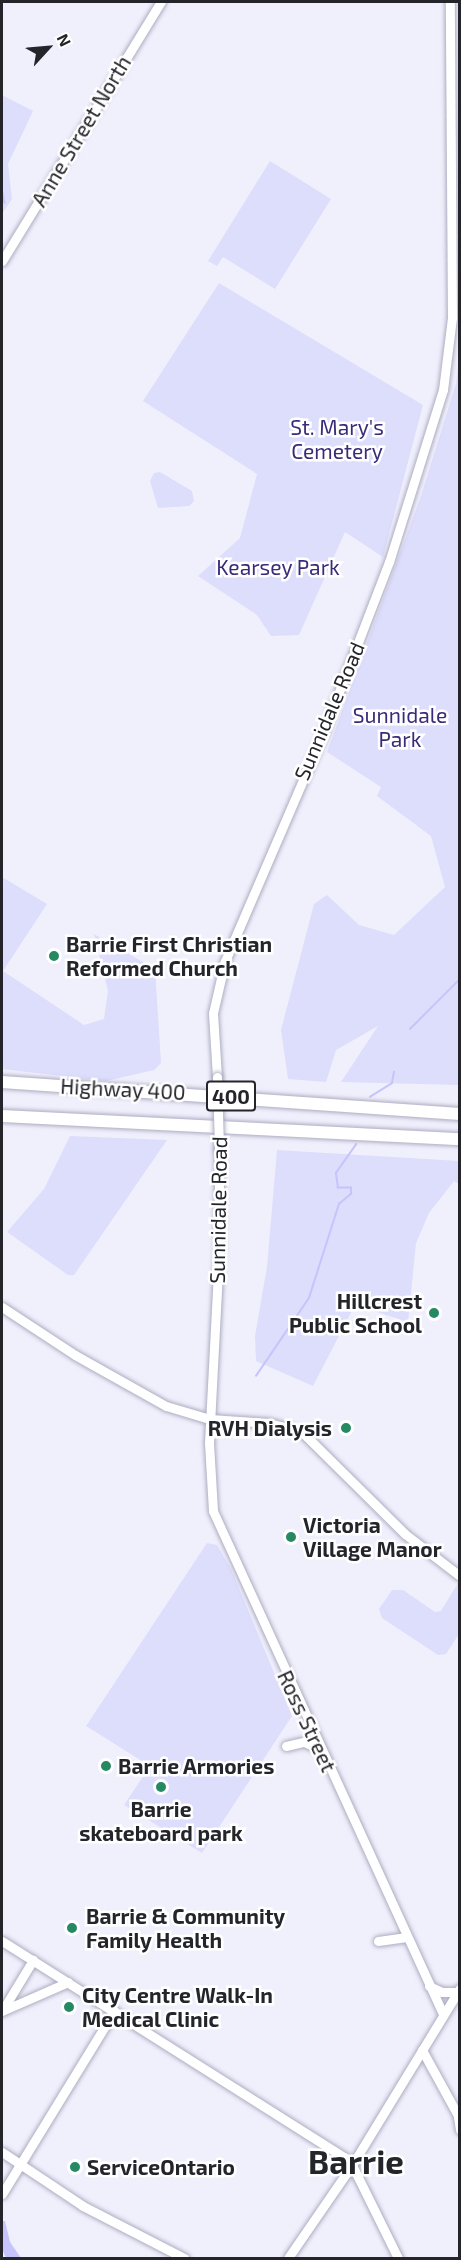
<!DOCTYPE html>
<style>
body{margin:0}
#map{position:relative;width:461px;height:2260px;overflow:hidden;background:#f0f0fd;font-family:"Exo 2",sans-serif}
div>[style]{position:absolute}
.green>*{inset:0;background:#ddddfc}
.water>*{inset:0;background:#c6c4fb}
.stream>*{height:1.5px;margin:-0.75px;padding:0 0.75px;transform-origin:0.75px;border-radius:0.75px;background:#c6c4fb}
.roads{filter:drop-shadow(0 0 2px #adadc1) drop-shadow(0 0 2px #adadc1)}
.secondary>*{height:9px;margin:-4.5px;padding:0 4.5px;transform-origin:4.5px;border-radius:4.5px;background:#fff}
.highway>*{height:12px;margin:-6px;padding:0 6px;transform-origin:6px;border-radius:6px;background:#fff}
.bridges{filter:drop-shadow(0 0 2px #adadc1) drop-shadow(0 0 2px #adadc1)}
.secondary-bridge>*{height:9px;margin:-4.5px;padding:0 4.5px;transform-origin:4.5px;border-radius:4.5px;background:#fff}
.dots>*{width:16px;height:16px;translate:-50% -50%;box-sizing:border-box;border:3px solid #fff;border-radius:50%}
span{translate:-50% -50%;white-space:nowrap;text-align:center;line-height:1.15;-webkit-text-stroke:5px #fff;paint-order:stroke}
.shield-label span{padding:2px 4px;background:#fff;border:2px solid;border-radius:4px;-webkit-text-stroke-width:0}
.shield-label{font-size:20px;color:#24242b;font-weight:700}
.street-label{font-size:21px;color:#24242b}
.park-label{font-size:21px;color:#3a2b78}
.poi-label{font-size:21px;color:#24242b;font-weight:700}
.left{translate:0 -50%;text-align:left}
.right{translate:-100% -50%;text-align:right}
.town-label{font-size:33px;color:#24242b;font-weight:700}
.frame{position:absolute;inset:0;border:3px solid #24242b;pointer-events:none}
.north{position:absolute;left:18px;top:18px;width:60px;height:60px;-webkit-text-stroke:4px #fff;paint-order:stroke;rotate:64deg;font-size:16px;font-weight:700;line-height:24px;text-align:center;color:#24242b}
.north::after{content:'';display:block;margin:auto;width:21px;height:27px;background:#24242b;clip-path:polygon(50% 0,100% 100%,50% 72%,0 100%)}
</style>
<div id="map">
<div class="green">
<i style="clip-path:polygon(2px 95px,33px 111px,8px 164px,12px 199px,2px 214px)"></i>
<i style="clip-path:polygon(270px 161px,331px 199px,275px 289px,223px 257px,217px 266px,208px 261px)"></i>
<i style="clip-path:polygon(219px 283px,423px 405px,383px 557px,345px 532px,299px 635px,271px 636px,257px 615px,198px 576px,240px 538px,257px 474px,143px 401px)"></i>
<i style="clip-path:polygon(459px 358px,459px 1085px,341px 1082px,378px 1026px,336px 1050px,326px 1082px,288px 1079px,281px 1030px,314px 904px,327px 895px,359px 925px,394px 935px,445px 887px,431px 836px,377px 796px,381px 787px,327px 752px,421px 496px,456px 384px)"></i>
<i style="clip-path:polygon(160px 472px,192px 491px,194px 501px,189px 506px,158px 508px,150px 481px,154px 473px)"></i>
<i style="clip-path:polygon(2px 877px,47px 904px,3px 971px,84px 1025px,104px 1019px,108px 991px,94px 934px,155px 969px,161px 1063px,154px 1070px,106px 1081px,2px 1069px)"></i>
<i style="clip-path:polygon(70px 1136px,167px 1140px,74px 1275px,68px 1275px,7px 1232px,44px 1189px)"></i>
<i style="clip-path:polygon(277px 1150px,459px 1161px,459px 1184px,454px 1181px,429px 1213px,416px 1243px,408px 1322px,355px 1305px,313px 1386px,256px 1361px,255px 1336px,267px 1267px)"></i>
<i style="clip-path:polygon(207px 1543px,217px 1545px,231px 1569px,292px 1716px,202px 1853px,124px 1805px,150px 1766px,86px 1726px)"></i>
<i style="clip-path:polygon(458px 1583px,459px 1634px,446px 1654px,438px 1655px,382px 1618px,379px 1609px,392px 1590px,403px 1590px,435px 1612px,441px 1611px)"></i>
</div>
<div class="water">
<i style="clip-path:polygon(2px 2221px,5px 2221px,10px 2242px,21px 2258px,6px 2258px,2px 2249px)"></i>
</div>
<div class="stream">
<i style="left:2px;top:188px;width:15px;rotate:79deg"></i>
<i style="left:410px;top:1029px;width:71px;rotate:-45deg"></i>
<i style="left:370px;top:1097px;width:26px;rotate:-32deg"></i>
<i style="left:392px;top:1083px;width:11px;rotate:-80deg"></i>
<i style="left:256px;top:1376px;width:94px;rotate:-55.8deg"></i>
<i style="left:309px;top:1298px;width:99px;rotate:-72.3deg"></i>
<i style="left:339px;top:1204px;width:16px;rotate:-40deg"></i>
<i style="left:351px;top:1194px;width:6px;rotate:-90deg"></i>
<i style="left:351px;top:1188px;width:13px;rotate:180deg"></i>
<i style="left:338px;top:1188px;width:15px;rotate:-98deg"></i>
<i style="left:336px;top:1173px;width:35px;rotate:-55deg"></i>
</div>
<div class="roads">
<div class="secondary">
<i style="left:2px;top:261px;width:304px;rotate:-58.5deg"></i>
<i style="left:217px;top:1077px;width:64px;rotate:-93.6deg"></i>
<i style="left:213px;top:1013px;width:53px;rotate:-77deg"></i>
<i style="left:225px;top:961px;width:250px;rotate:-66.7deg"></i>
<i style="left:324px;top:731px;width:181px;rotate:-69deg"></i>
<i style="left:389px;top:562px;width:180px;rotate:-72.6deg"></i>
<i style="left:443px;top:390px;width:73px;rotate:-82.9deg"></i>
<i style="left:452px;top:318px;width:316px;rotate:-90.4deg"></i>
<i style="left:219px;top:1149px;width:103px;rotate:90deg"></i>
<i style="left:219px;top:1252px;width:191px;rotate:93deg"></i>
<i style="left:209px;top:1443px;width:68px;rotate:86.6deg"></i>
<i style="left:213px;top:1511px;width:553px;rotate:65.43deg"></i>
<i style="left:2px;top:1307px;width:87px;rotate:33.3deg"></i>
<i style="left:75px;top:1355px;width:104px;rotate:29.3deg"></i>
<i style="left:166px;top:1406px;width:46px;rotate:16.5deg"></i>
<i style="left:210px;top:1419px;width:59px;rotate:3.9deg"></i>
<i style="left:269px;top:1423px;width:34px;rotate:15deg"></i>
<i style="left:302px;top:1432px;width:145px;rotate:44.7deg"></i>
<i style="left:405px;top:1534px;width:69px;rotate:37.4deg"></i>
<i style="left:286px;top:1746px;width:18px;rotate:-13deg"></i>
<i style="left:304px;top:1742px;width:17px;rotate:24deg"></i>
<i style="left:2px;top:1941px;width:404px;rotate:32.3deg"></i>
<i style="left:344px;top:2157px;width:11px;rotate:45deg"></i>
<i style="left:352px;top:2165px;width:104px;rotate:63.7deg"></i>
<i style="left:378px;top:1941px;width:29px;rotate:-8deg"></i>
<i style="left:429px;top:1986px;width:14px;rotate:25deg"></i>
<i style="left:442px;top:1992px;width:15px"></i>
<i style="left:2px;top:2011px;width:72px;rotate:-23.7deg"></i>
<i style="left:2px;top:2011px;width:60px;rotate:-58.7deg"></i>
<i style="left:422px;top:2050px;width:79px;rotate:61.2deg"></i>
<i style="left:458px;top:2117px;width:13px;rotate:81deg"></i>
<i style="left:2px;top:2152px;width:97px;rotate:33.7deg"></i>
<i style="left:83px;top:2206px;width:114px;rotate:27.2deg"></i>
<i style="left:2px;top:2194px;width:215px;rotate:-58.5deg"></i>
<i style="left:288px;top:2258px;width:113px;rotate:-55.5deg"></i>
<i style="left:352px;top:2165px;width:207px;rotate:-58.6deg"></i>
</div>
<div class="highway">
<i style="left:2px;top:1082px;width:459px;rotate:4deg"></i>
<i style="left:2px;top:1116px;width:459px;rotate:2.9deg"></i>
</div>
</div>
<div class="bridges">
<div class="secondary-bridge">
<i style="left:217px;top:1077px;width:72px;rotate:88.4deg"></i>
</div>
</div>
<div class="dots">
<i style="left:54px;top:956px;background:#278963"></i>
<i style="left:434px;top:1313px;background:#278963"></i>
<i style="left:346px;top:1428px;background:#278963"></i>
<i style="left:291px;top:1537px;background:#278963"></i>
<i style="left:106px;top:1766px;background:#278963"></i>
<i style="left:161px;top:1787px;background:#278963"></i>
<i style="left:72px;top:1928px;background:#278963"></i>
<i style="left:69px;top:2007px;background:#278963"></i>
<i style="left:75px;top:2167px;background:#278963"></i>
</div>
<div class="shield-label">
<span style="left:231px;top:1096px">400</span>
</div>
<div class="street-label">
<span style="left:81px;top:131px;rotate:-59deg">Anne Street North</span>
<span style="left:329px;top:711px;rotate:-67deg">Sunnidale Road</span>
<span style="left:123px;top:1089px;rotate:3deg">Highway 400</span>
<span style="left:218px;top:1210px;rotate:-89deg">Sunnidale Road</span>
<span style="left:307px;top:1721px;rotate:65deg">Ross Street</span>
</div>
<div class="park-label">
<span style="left:337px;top:439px">St. Mary's<br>Cemetery</span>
<span style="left:278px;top:567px">Kearsey Park</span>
<span style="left:400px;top:727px">Sunnidale<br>Park</span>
</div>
<div class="poi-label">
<span class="left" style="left:66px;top:956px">Barrie First Christian<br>Reformed Church</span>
<span class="right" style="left:422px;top:1313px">Hillcrest<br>Public School</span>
<span class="right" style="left:332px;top:1428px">RVH Dialysis</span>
<span class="left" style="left:303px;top:1537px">Victoria<br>Village Manor</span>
<span class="left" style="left:118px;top:1766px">Barrie Armories</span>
<span style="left:161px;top:1821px">Barrie<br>skateboard park</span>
<span class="left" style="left:86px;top:1928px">Barrie &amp; Community<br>Family Health</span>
<span class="left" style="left:82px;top:2007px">City Centre Walk-In<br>Medical Clinic</span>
<span class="left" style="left:87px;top:2167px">ServiceOntario</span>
</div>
<div class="town-label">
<span style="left:356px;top:2162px">Barrie</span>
</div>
<div class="frame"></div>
<div class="north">N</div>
</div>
